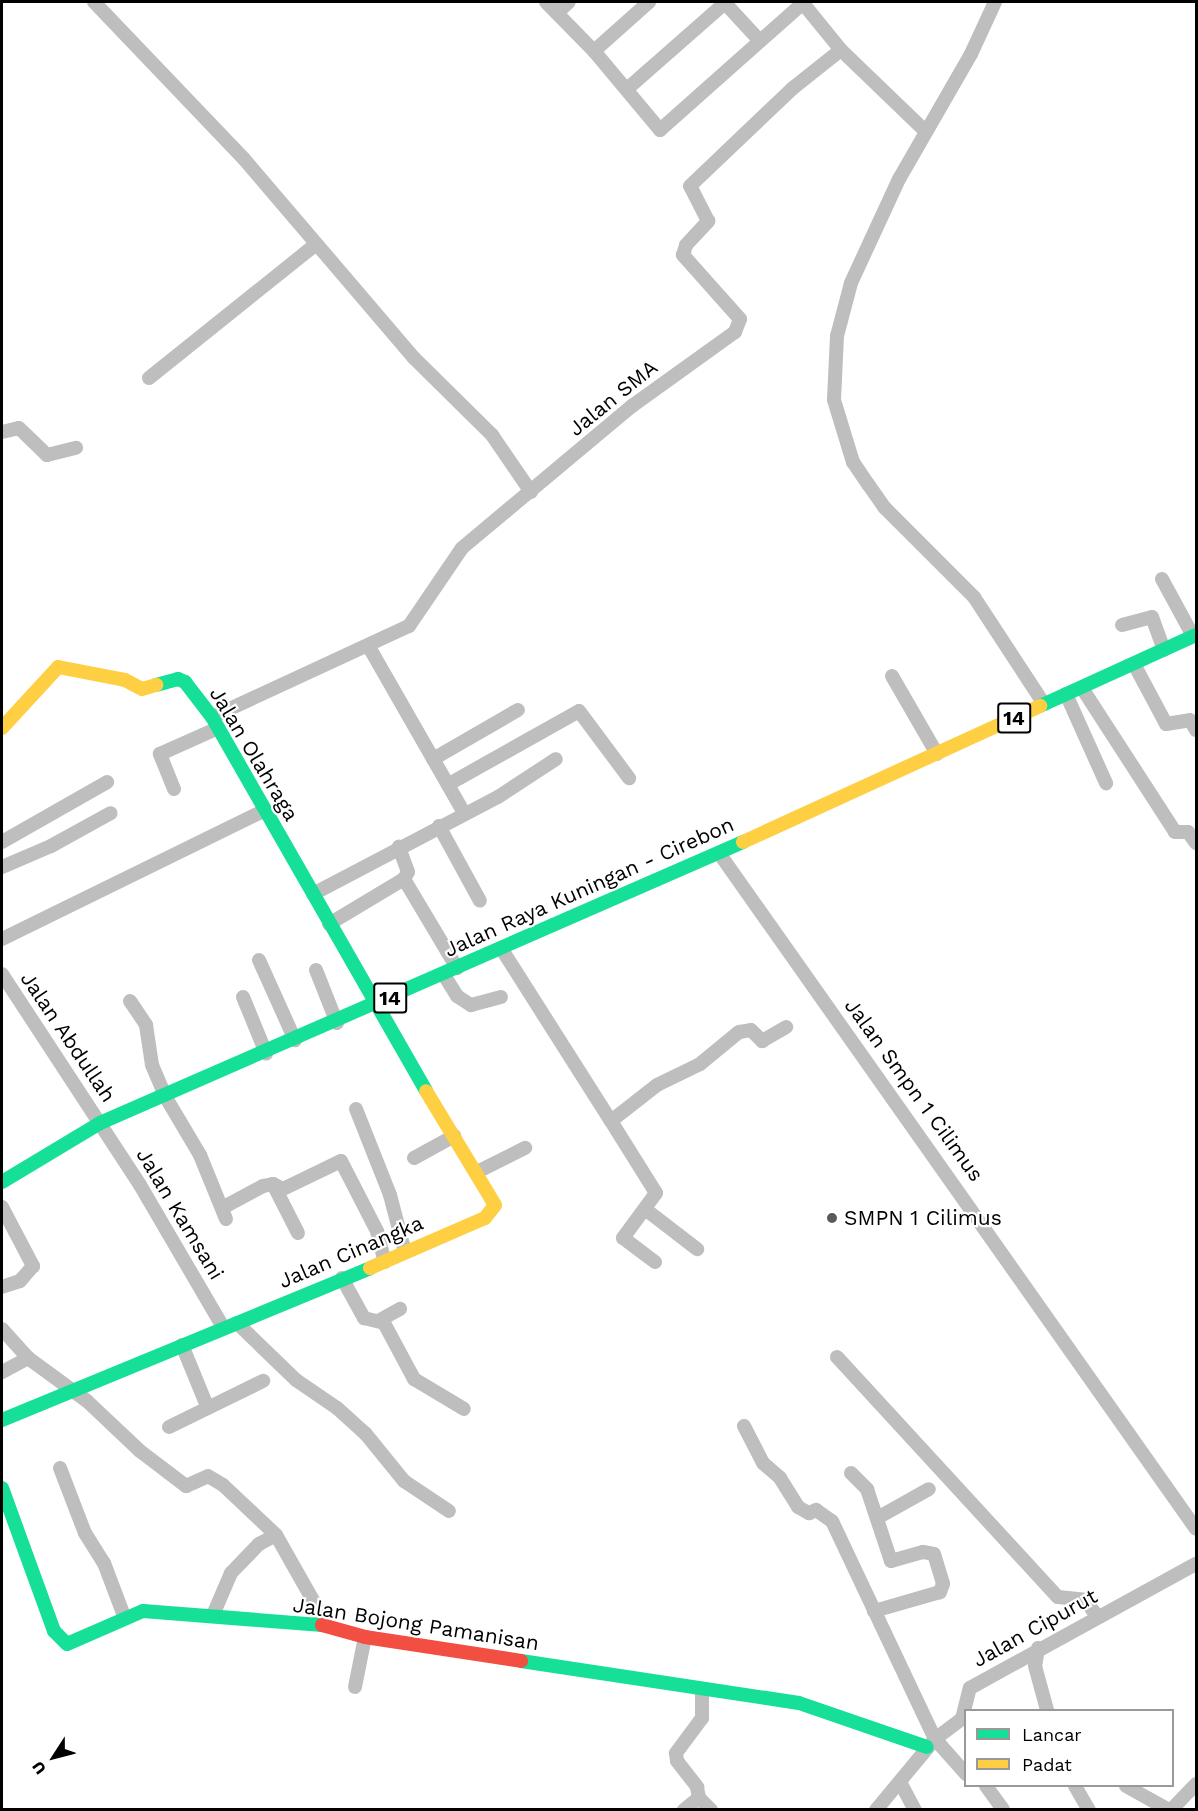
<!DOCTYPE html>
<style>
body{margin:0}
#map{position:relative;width:1198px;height:1811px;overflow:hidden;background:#fff;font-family:"Work Sans",sans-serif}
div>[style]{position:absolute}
.street>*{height:14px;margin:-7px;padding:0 7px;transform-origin:7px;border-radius:7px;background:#bebebe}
.fast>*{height:14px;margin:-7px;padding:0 7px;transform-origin:7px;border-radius:7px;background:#16e098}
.slow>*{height:14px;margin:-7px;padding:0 7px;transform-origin:7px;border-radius:7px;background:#ffcf43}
.jam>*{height:14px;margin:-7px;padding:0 7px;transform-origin:7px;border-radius:7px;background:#f24e42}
.dots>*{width:16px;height:16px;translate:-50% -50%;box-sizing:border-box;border:3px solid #fff;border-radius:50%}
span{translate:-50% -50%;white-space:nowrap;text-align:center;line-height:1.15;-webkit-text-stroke:4.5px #fff;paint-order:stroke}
.shield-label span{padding:2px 4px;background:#fff;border:2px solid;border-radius:4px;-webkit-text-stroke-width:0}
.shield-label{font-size:20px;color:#000;font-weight:700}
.street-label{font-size:21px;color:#000}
.poi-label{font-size:21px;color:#000}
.left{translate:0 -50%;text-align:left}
.frame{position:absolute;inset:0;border:3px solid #000;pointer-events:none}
.legend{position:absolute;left:964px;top:1709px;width:210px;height:78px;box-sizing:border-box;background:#fff;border:2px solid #999;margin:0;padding:8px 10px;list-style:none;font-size:18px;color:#000}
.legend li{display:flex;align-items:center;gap:12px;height:30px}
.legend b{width:30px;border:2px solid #999}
.north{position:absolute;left:24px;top:1727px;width:60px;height:60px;-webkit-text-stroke:4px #fff;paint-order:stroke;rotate:234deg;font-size:16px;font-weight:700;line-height:24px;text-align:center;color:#000}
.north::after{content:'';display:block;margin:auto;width:21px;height:27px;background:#000;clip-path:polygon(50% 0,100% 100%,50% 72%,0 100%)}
</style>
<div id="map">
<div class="street">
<i style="left:94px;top:2px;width:217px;rotate:46.3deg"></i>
<i style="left:244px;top:159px;width:262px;rotate:49.5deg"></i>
<i style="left:414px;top:358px;width:110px;rotate:44.6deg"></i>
<i style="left:492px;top:435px;width:69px;rotate:55.6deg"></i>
<i style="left:546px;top:2px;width:69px;rotate:45.6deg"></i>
<i style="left:594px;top:51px;width:103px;rotate:50.1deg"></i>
<i style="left:660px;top:130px;width:191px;rotate:-41.6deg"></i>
<i style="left:724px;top:2px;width:53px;rotate:47.3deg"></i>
<i style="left:802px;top:2px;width:62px;rotate:50.9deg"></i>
<i style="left:841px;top:50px;width:115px;rotate:43.9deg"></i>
<i style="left:995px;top:2px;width:57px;rotate:114.8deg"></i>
<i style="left:971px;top:54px;width:144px;rotate:119.9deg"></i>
<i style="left:899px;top:179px;width:115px;rotate:114.8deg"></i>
<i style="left:851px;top:283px;width:55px;rotate:104.8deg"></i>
<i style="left:837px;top:336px;width:64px;rotate:92.7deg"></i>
<i style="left:834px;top:400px;width:65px;rotate:73deg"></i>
<i style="left:853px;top:462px;width:27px;rotate:56deg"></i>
<i style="left:868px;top:484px;width:29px;rotate:55deg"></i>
<i style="left:885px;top:508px;width:126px;rotate:45deg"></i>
<i style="left:974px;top:597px;width:128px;rotate:56.8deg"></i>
<i style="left:557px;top:13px;width:16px;rotate:-43deg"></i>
<i style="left:594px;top:51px;width:74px;rotate:-41.7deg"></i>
<i style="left:627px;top:89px;width:130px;rotate:-41.3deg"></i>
<i style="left:149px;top:378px;width:213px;rotate:-38.7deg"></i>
<i style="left:2px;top:432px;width:17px;rotate:-13deg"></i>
<i style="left:19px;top:428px;width:39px;rotate:44deg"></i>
<i style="left:47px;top:455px;width:30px;rotate:-14deg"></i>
<i style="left:1162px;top:579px;width:65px;rotate:61.5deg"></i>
<i style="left:1122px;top:625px;width:31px;rotate:-15deg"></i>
<i style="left:1152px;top:617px;width:35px;rotate:70deg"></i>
<i style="left:369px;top:647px;width:191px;rotate:60.2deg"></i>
<i style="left:1134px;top:664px;width:68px;rotate:61.9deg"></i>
<i style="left:1166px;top:724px;width:24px;rotate:-9deg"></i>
<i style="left:1190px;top:720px;width:12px;rotate:59deg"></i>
<i style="left:892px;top:676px;width:90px;rotate:60deg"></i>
<i style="left:1082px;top:688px;width:171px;rotate:57.1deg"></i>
<i style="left:1175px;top:832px;width:13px"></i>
<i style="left:1188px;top:832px;width:14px;rotate:54deg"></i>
<i style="left:1066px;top:694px;width:98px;rotate:65.8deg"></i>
<i style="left:212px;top:717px;width:217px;rotate:-24.8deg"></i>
<i style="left:409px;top:626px;width:94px;rotate:-55.8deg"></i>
<i style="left:462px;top:548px;width:222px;rotate:-39.9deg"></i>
<i style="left:632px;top:406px;width:127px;rotate:-35.7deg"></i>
<i style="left:735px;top:332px;width:14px;rotate:-69deg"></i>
<i style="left:740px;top:319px;width:86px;rotate:-131.7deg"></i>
<i style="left:683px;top:255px;width:10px;rotate:-73deg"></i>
<i style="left:686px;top:245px;width:33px;rotate:-47deg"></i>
<i style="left:708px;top:221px;width:39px;rotate:-117deg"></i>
<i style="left:690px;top:186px;width:142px;rotate:-43.6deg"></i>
<i style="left:793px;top:88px;width:61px;rotate:-38.4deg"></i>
<i style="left:433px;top:759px;width:98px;rotate:-30deg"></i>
<i style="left:449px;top:784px;width:149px;rotate:-29.3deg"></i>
<i style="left:579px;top:711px;width:84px;rotate:53.3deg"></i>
<i style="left:174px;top:789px;width:38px;rotate:-112deg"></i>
<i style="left:160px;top:754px;width:64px;rotate:-24.1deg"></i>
<i style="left:439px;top:826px;width:85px;rotate:61.3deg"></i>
<i style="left:2px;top:842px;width:121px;rotate:-29.7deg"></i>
<i style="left:719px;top:853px;width:827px;rotate:54.79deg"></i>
<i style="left:2px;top:867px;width:53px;rotate:-23.2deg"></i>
<i style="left:51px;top:846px;width:68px;rotate:-28.8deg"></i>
<i style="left:404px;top:879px;width:104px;rotate:59.2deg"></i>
<i style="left:313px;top:894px;width:209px;rotate:-27.7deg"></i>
<i style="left:498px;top:797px;width:69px;rotate:-33.2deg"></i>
<i style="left:329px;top:924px;width:87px;rotate:-31deg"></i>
<i style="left:404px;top:879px;width:8px;rotate:-60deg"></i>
<i style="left:408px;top:872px;width:27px;rotate:-110deg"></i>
<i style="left:2px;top:939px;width:293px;rotate:-26.1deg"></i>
<i style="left:501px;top:948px;width:205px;rotate:57.6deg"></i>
<i style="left:259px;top:960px;width:88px;rotate:65.8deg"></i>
<i style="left:316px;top:970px;width:57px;rotate:68.4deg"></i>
<i style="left:2px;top:974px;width:252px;rotate:56.8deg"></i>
<i style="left:140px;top:1185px;width:164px;rotate:59.7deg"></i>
<i style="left:444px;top:975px;width:25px;rotate:58deg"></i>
<i style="left:457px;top:996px;width:17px;rotate:33deg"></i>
<i style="left:471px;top:1005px;width:31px;rotate:-15deg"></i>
<i style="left:243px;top:997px;width:61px;rotate:67.7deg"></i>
<i style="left:130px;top:1001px;width:29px;rotate:56deg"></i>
<i style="left:146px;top:1025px;width:40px;rotate:81.5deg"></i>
<i style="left:152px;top:1065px;width:34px;rotate:67deg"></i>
<i style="left:165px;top:1096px;width:69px;rotate:59.3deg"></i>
<i style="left:200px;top:1155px;width:69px;rotate:67.9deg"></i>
<i style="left:356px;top:1109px;width:92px;rotate:68.4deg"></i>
<i style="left:390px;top:1195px;width:59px;rotate:75.3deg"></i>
<i style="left:414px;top:1158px;width:46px;rotate:-28.8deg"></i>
<i style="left:477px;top:1172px;width:54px;rotate:-26.6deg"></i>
<i style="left:273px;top:1184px;width:55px;rotate:63deg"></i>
<i style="left:2px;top:1207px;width:67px;rotate:62.3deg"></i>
<i style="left:33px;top:1266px;width:20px;rotate:131deg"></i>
<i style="left:20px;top:1281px;width:19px;rotate:162deg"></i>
<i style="left:222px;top:1208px;width:47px;rotate:-28.2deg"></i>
<i style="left:263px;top:1186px;width:10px;rotate:-11deg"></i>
<i style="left:273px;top:1184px;width:11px;rotate:27deg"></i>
<i style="left:283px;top:1189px;width:64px;rotate:-25.8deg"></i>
<i style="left:341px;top:1161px;width:79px;rotate:62.8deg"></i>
<i style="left:377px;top:1231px;width:32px;rotate:76deg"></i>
<i style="left:645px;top:1209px;width:66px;rotate:37.6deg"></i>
<i style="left:655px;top:1262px;width:40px;rotate:-143deg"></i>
<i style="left:623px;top:1238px;width:56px;rotate:-53.7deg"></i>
<i style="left:656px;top:1193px;width:85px;rotate:-122deg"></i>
<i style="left:611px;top:1121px;width:58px;rotate:-38deg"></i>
<i style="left:657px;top:1085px;width:48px;rotate:-26deg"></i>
<i style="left:700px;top:1064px;width:50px;rotate:-39.4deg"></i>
<i style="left:739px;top:1032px;width:12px;rotate:-9deg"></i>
<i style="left:751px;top:1030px;width:16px;rotate:45deg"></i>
<i style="left:762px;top:1041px;width:28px;rotate:-30deg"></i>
<i style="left:342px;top:1278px;width:46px;rotate:61.2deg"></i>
<i style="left:364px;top:1318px;width:21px;rotate:14deg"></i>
<i style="left:384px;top:1323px;width:64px;rotate:61.8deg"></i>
<i style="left:414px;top:1379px;width:58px;rotate:31deg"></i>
<i style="left:380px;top:1320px;width:23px;rotate:-29deg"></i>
<i style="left:237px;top:1323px;width:82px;rotate:44deg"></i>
<i style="left:296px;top:1380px;width:50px;rotate:34.3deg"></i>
<i style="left:337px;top:1408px;width:38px;rotate:42deg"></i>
<i style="left:365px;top:1433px;width:62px;rotate:50.9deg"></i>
<i style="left:404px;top:1481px;width:54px;rotate:33.7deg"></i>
<i style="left:2px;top:1329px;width:39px;rotate:48deg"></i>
<i style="left:28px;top:1358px;width:73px;rotate:36.1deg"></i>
<i style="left:87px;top:1401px;width:73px;rotate:43.3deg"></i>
<i style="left:140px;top:1451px;width:58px;rotate:37.3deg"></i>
<i style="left:186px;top:1486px;width:24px;rotate:-24deg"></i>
<i style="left:208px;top:1476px;width:17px;rotate:31deg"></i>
<i style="left:223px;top:1485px;width:73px;rotate:43.3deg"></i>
<i style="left:276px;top:1535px;width:79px;rotate:60.5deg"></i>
<i style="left:315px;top:1604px;width:22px;rotate:72deg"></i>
<i style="left:182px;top:1345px;width:66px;rotate:67.7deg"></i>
<i style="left:837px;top:1357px;width:326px;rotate:47.4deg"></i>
<i style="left:1058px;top:1597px;width:27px;rotate:6deg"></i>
<i style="left:1085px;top:1600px;width:20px;rotate:53deg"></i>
<i style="left:2px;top:1372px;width:30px;rotate:-28deg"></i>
<i style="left:744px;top:1426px;width:42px;rotate:62.8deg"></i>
<i style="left:763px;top:1463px;width:23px;rotate:41deg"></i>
<i style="left:780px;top:1478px;width:34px;rotate:58deg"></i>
<i style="left:798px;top:1507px;width:13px;rotate:29deg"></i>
<i style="left:809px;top:1513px;width:8px;rotate:-23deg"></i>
<i style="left:816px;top:1510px;width:19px;rotate:35deg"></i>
<i style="left:832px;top:1521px;width:241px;rotate:64.7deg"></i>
<i style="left:935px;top:1739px;width:47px;rotate:48.5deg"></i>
<i style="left:169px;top:1427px;width:105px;rotate:-26.1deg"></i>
<i style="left:60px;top:1468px;width:70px;rotate:69deg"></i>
<i style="left:85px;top:1533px;width:36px;rotate:58deg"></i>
<i style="left:104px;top:1563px;width:57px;rotate:69.3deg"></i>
<i style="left:851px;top:1473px;width:23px;rotate:45deg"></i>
<i style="left:867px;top:1489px;width:76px;rotate:71.6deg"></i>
<i style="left:891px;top:1561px;width:33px;rotate:-16deg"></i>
<i style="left:923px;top:1552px;width:11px;rotate:10deg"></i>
<i style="left:934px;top:1554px;width:31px;rotate:73deg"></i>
<i style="left:943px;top:1584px;width:9px;rotate:111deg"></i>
<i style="left:940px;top:1592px;width:69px;rotate:163.9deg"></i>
<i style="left:879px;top:1517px;width:57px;rotate:-29.2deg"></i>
<i style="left:213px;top:1615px;width:46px;rotate:-66.8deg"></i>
<i style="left:231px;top:1573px;width:40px;rotate:-46deg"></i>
<i style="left:259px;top:1544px;width:19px;rotate:-28deg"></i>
<i style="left:1038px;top:1648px;width:18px;rotate:99deg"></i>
<i style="left:1035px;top:1666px;width:46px;rotate:74.7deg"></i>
<i style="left:355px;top:1687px;width:51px;rotate:-78.7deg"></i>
<i style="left:702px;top:1689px;width:29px;rotate:90deg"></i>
<i style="left:702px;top:1718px;width:44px;rotate:126.6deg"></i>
<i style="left:676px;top:1753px;width:8px;rotate:83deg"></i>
<i style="left:677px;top:1761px;width:33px;rotate:52deg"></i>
<i style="left:697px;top:1787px;width:11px;rotate:80deg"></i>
<i style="left:699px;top:1798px;width:17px;rotate:45deg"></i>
<i style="left:900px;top:1782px;width:32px;rotate:62deg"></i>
<i style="left:986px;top:1786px;width:29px;rotate:54deg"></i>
<i style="left:1075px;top:1786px;width:28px;rotate:60deg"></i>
<i style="left:1126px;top:1786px;width:49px;rotate:29.2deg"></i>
<i style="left:684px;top:1810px;width:19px;rotate:-39deg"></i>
<i style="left:876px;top:1810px;width:92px;rotate:-50.3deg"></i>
<i style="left:935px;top:1739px;width:34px;rotate:-37deg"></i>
<i style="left:962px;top:1719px;width:32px;rotate:-76deg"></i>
<i style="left:970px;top:1688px;width:258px;rotate:-28.8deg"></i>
<i style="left:1171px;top:1810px;width:36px;rotate:-46deg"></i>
</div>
<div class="fast">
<i style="left:156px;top:685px;width:23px;rotate:-15deg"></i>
<i style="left:178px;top:679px;width:8px;rotate:23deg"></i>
<i style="left:185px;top:682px;width:44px;rotate:52.4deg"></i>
<i style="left:212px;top:717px;width:431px;rotate:60.2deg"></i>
<i style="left:1040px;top:706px;width:171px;rotate:-24.5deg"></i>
<i style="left:2px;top:1182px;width:114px;rotate:-31deg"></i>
<i style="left:100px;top:1123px;width:702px;rotate:-23.61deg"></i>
<i style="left:2px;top:1420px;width:398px;rotate:-22.4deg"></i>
<i style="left:2px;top:1488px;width:152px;rotate:70deg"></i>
<i style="left:54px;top:1631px;width:18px;rotate:45deg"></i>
<i style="left:67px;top:1644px;width:83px;rotate:-23.5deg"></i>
<i style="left:143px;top:1611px;width:180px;rotate:4.5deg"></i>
<i style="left:521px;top:1661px;width:281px;rotate:8.6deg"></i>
<i style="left:799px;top:1703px;width:135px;rotate:19deg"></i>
</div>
<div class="slow">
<i style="left:2px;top:728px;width:83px;rotate:-47.4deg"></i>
<i style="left:58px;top:667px;width:68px;rotate:11deg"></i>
<i style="left:125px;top:680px;width:19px;rotate:28deg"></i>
<i style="left:142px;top:689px;width:15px;rotate:-16deg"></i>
<i style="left:743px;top:842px;width:327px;rotate:-24.6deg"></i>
<i style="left:370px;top:1268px;width:125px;rotate:-23.5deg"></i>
<i style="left:485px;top:1218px;width:16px;rotate:-52deg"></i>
<i style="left:495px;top:1205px;width:133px;rotate:-121.2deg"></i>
</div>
<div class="jam">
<i style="left:322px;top:1625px;width:45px;rotate:15.6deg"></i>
<i style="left:365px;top:1637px;width:158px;rotate:8.7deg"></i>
</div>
<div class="dots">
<i style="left:832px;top:1218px;background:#595959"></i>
</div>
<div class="shield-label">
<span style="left:1014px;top:718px">14</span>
<span style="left:390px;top:998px">14</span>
</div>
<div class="street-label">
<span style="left:613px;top:398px;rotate:-39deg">Jalan SMA</span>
<span style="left:254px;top:754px;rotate:59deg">Jalan Olahraga</span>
<span style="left:589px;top:887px;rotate:-24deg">Jalan Raya Kuningan - Cirebon</span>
<span style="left:68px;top:1037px;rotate:56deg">Jalan Abdullah</span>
<span style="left:914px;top:1090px;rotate:54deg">Jalan Smpn 1 Cilimus</span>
<span style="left:180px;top:1214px;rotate:59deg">Jalan Kamsani</span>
<span style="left:351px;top:1252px;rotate:-23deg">Jalan Cinangka</span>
<span style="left:416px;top:1624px;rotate:9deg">Jalan Bojong Pamanisan</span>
<span style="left:1035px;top:1628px;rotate:-29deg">Jalan Cipurut</span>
</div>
<div class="poi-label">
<span class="left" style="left:844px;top:1218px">SMPN 1 Cilimus</span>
</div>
<div class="frame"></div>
<ul class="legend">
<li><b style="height:8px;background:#16e098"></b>Lancar</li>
<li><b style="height:8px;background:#ffcf43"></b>Padat</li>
</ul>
<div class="north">U</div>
</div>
